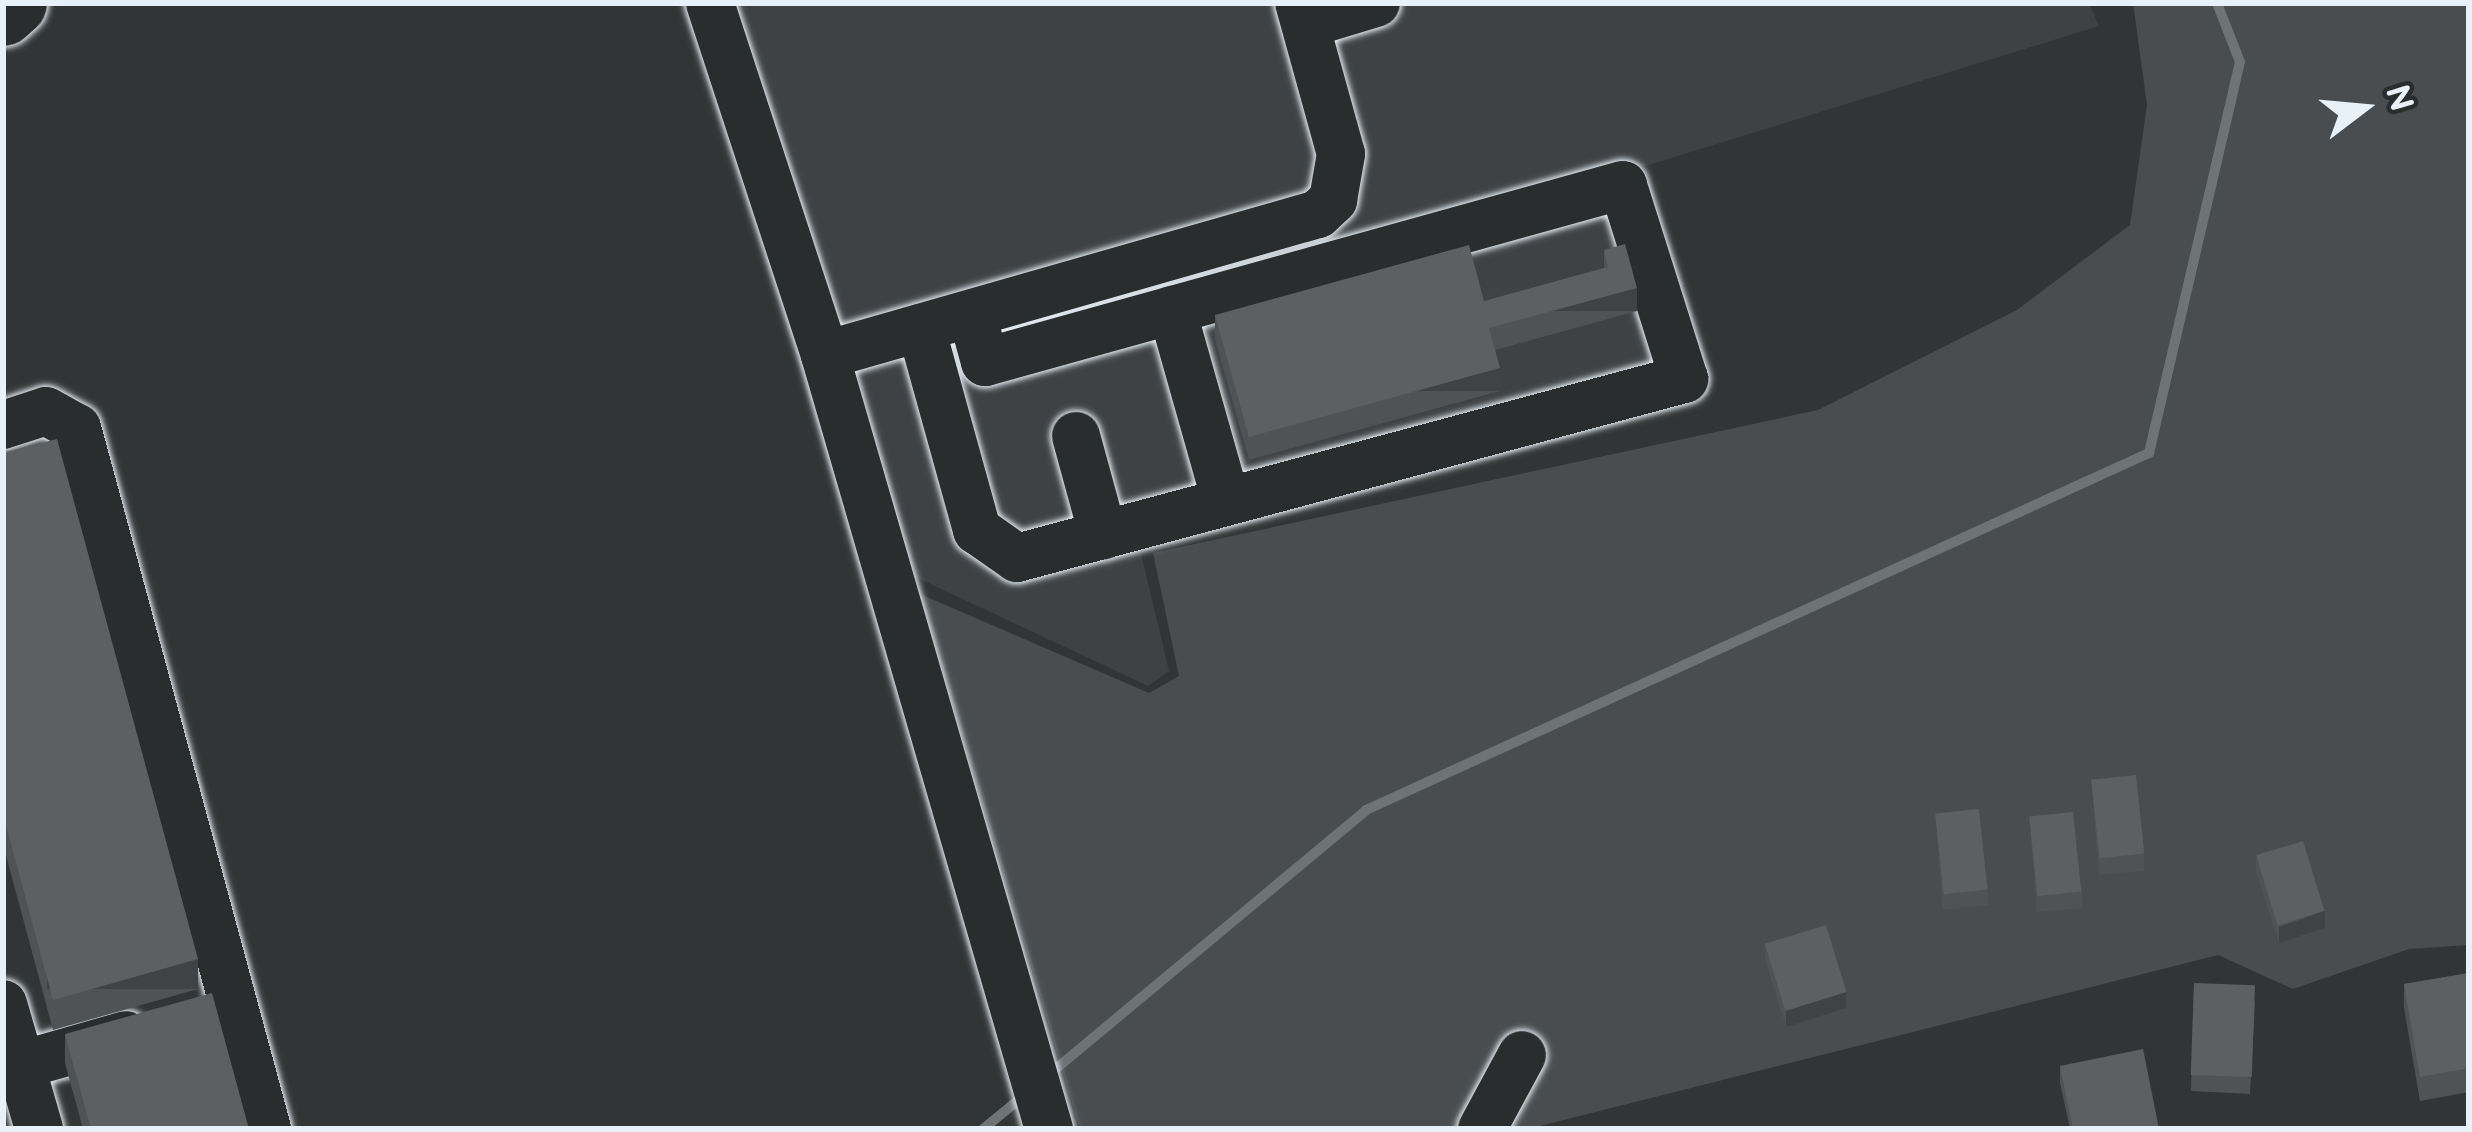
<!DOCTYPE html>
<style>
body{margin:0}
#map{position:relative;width:2472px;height:1132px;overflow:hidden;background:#323536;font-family:"Balsamiq Sans",sans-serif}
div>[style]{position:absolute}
.built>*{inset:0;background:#3f4244}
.green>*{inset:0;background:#494d4f}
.stream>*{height:10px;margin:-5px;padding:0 5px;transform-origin:5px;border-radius:5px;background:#6e7376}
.roads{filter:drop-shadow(0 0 3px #e8f1f8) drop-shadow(0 0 3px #e8f1f8)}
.minor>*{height:48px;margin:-24px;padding:0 24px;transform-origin:24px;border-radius:24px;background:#2a2d2e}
.highway>*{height:66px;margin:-33px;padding:0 33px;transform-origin:33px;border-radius:33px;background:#2a2d2e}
.wall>*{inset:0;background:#4f5355}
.shaded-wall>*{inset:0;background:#404345;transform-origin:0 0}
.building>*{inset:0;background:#5c6063;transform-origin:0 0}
span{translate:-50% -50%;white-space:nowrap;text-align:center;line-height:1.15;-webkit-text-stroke:9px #2a2d2e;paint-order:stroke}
.frame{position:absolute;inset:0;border:6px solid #e8f1f8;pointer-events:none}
.north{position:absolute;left:2304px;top:48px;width:120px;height:120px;-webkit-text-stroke:9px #2a2d2e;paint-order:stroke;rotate:74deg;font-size:33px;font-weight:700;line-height:48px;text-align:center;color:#e8f1f8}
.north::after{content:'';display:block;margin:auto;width:42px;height:54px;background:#e8f1f8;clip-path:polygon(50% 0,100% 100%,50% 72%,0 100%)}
</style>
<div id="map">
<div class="built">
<i style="clip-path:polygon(689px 3px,2089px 3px,2099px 26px,1642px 167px,1710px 395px,1140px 549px,1169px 671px,1148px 686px,856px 549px)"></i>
</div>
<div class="green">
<i style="clip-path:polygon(2133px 3px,2469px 3px,2469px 945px,2409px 949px,2293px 989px,2218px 955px,1528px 1129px,1080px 1129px,920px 594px,1149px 693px,1179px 676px,1153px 553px,1818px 410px,2017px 310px,2130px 225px,2147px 105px)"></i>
</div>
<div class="stream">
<i style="left:1046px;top:1077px;width:417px;rotate:-39.8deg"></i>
<i style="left:1366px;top:810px;width:861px;rotate:-24.51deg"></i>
<i style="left:2149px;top:453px;width:401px;rotate:-76.9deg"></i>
<i style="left:2240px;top:62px;width:63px;rotate:-111.3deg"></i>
<i style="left:983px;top:1129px;width:57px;rotate:-39.3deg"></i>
</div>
<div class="roads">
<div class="minor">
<i style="left:710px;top:3px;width:370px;rotate:71.9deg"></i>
<i style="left:825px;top:355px;width:806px;rotate:73.86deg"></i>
<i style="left:1306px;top:24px;width:73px;rotate:-16.7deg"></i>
<i style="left:1172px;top:310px;width:198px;rotate:74.2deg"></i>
<i style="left:921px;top:328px;width:210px;rotate:74.5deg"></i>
<i style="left:977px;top:530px;width:49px;rotate:35deg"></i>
<i style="left:1017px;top:558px;width:691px;rotate:-15.02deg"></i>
<i style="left:1684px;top:379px;width:203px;rotate:-107.5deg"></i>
<i style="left:1623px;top:185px;width:662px;rotate:164.49deg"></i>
<i style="left:985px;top:362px;width:50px;rotate:-105.2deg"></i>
<i style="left:825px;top:355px;width:513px;rotate:-15.96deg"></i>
<i style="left:1318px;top:214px;width:21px;rotate:-43deg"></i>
<i style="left:1333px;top:200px;width:47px;rotate:-80.1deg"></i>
<i style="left:1341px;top:154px;width:157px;rotate:-105.5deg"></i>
<i style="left:3px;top:425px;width:45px;rotate:-18deg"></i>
<i style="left:46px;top:411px;width:35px;rotate:29deg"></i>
<i style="left:77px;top:428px;width:726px;rotate:74.83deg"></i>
<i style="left:1076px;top:436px;width:103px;rotate:74.7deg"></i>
<i style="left:3px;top:1004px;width:130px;rotate:73.9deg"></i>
<i style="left:21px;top:1065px;width:109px;rotate:-15.9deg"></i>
<i style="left:1482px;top:1129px;width:84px;rotate:-61.6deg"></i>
</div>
<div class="highway">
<i style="left:3px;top:13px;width:15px;rotate:-42deg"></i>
</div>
</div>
<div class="wall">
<i style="clip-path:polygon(1604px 250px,1637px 311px,1495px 350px,1500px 391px,1249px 460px,1215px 339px,1215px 315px,1484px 301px,1604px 268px)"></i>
<i style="clip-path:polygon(3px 453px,198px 989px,53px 1030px,3px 844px)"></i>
<i style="clip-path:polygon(2091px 780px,2144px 854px,2144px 871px,2099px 875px)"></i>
<i style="clip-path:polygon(1935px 814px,1988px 889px,1988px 905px,1943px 910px)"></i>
<i style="clip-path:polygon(2029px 817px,2082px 891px,2082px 908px,2037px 912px)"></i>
<i style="clip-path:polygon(2256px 856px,2325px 928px,2279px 943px,2256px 872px)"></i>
<i style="clip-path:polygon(1765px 944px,1846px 1008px,1786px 1027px,1765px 960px)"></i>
<i style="clip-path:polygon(2469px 973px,2469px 1092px,2420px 1101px,2404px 1008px,2404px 984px)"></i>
<i style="clip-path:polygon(2194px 983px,2255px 1002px,2250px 1094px,2191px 1091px)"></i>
<i style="clip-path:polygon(65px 1034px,249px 1129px,83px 1129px,65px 1063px)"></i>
<i style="clip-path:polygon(2060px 1066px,2159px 1129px,2070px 1129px,2060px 1083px)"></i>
</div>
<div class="shaded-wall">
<i style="left:1637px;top:288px;width:23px;height:153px;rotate:90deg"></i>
<i style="left:1500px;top:368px;width:23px;height:260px;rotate:90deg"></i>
<i style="clip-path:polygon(2325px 911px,2325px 928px,2279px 943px,2279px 927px)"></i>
<i style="left:198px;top:959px;width:30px;height:151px;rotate:90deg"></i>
<i style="clip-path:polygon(1846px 992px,1846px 1008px,1786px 1027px,1786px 1011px)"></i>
</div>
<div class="building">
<i style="clip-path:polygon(1625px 244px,1637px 288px,1489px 328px,1500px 368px,1249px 437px,1215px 315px,1469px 245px,1484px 301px,1608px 267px,1604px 250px)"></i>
<i style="clip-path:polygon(57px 439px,198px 959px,53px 1000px,3px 814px,3px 453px)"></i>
<i style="left:2136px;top:775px;width:79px;height:45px;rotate:84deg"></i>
<i style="left:1979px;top:809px;width:81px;height:44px;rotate:84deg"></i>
<i style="left:2073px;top:812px;width:80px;height:44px;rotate:84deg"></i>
<i style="left:2303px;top:841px;width:73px;height:49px;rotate:73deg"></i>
<i style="left:1826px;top:925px;width:70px;height:64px;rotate:73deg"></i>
<i style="clip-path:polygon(2469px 973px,2469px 1068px,2420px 1077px,2404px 984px)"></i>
<i style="left:2194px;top:983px;width:61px;height:92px;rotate:2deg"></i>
<i style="clip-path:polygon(212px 993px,249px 1129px,91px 1129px,65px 1034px)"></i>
<i style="clip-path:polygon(2143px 1049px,2159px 1129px,2073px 1129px,2060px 1066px)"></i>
</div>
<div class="frame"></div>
<div class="north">N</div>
</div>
